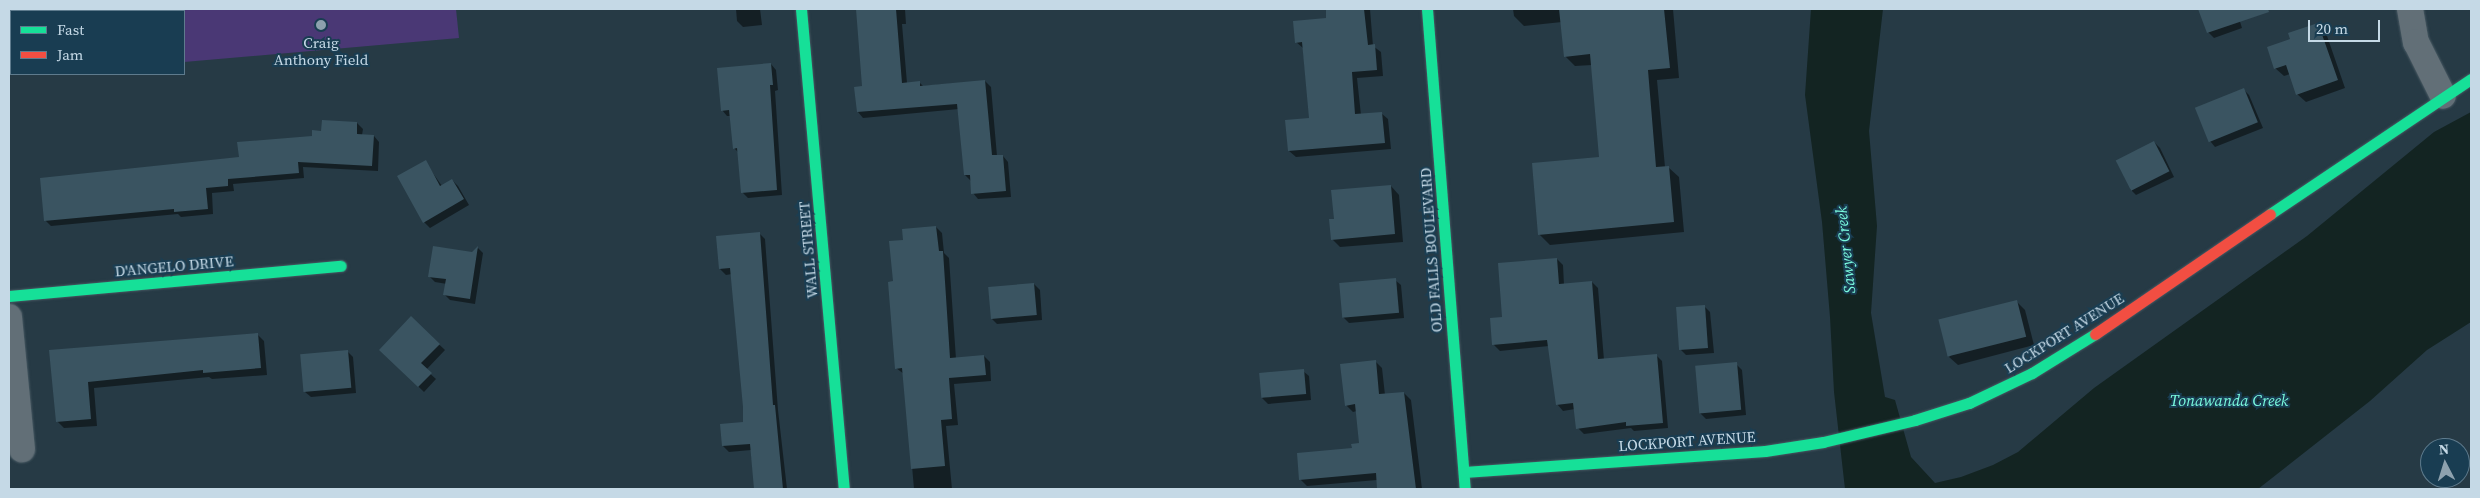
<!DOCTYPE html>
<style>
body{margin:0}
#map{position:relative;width:2480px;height:498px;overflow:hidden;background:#263a45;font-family:"Source Serif 4",serif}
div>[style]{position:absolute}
.green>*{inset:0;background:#4a3875}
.water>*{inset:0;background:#132422}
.shadow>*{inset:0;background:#0007}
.building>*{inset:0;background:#3a5461;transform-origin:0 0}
.roads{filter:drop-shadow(0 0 1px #475862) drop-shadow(0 0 1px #475862)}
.street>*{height:26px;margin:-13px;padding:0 13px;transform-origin:13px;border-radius:13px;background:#626f77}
.fast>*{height:11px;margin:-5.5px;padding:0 5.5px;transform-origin:5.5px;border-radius:5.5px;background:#16e098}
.jam>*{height:11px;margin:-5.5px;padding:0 5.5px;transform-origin:5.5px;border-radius:5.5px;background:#f24e42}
.dots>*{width:14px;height:14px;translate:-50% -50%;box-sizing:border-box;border:2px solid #193d52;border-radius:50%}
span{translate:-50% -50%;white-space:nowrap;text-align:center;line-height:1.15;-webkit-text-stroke:4px #193d52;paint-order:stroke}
.poi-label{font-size:15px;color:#c5d9e6}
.street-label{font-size:15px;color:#c5d9e6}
.water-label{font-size:16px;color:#7afade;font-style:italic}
.frame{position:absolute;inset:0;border:10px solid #c5d9e6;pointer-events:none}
.legend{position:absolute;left:10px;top:10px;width:175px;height:65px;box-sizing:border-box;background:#193d52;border:1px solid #5e7b8d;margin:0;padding:6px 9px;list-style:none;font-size:15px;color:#c5d9e6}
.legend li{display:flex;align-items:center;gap:10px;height:25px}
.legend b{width:25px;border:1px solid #5e7b8d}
.north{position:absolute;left:2420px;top:438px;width:50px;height:50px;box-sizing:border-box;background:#193d52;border:1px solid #5e7b8d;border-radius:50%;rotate:355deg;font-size:14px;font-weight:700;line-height:20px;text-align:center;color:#c5d9e6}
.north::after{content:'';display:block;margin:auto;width:18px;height:22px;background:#8da1ae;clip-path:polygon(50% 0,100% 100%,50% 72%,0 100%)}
.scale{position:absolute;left:2308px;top:20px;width:72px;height:22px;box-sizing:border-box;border:2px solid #c5d9e6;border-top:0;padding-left:6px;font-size:15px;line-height:18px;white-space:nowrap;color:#c5d9e6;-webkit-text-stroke:4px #193d52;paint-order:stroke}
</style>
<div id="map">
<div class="green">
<i style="clip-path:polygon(55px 9px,456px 9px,459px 38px,184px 62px,184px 11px,55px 11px)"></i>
</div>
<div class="water">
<i style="clip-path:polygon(1811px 9px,1883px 9px,1869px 131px,1877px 226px,1871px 313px,1885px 397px,1895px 400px,1911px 457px,1935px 483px,1961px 477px,1993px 465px,2018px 452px,2094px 388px,2307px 236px,2434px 132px,2471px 112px,2471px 322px,2427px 350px,2370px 401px,2258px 489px,1845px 489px,1834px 392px,1830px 317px,1822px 222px,1805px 95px)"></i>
</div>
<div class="shadow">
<i style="clip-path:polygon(736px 9px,760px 9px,762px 25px,743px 27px,737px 21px)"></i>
<i style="clip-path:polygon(857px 9px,905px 9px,906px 24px,902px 24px,907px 83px,919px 82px,923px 86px,985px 81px,991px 87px,997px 156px,1003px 156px,1008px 162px,1011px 197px,978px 199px,973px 193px,971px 181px,965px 175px,959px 109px,863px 118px,858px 112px,864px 87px)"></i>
<i style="clip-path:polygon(1327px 9px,1370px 9px,1373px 46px,1381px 52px,1383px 76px,1357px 78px,1361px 115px,1381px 113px,1388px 119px,1391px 149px,1296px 157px,1289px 151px,1310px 119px,1303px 48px,1296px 42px,1328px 19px)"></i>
<i style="clip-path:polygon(1513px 9px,1673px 9px,1679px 78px,1657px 80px,1665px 167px,1668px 167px,1679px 177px,1684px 232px,1550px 245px,1539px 234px,1601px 158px,1592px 65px,1575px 66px,1565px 56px,1562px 22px,1524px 26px,1514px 16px)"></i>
<i style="clip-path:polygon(2206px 9px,2236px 9px,2242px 28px,2214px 38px,2208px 32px,2200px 11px)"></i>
<i style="clip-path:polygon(2318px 25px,2326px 33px,2345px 88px,2306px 102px,2297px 94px,2290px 74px,2284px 76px,2275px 68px,2292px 40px)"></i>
<i style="clip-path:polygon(771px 64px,776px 70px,778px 90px,775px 91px,782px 195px,748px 198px,743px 193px,739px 153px,734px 148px,731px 116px,727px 116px,722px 110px)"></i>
<i style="clip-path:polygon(2243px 89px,2249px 95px,2263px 128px,2215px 147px,2210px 141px)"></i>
<i style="clip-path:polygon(357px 123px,363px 129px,362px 135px,374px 136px,379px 142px,378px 171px,303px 167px,304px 178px,233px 184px,234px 191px,212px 193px,213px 214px,181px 217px,178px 214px,51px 226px,45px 220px)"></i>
<i style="clip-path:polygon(2154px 142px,2160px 148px,2174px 177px,2136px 195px,2130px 189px)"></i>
<i style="clip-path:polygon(425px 162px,442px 186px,452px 180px,458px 186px,469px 205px,430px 228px,424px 222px)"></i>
<i style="clip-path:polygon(1391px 186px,1399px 195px,1403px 242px,1340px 247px,1332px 239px,1335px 220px)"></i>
<i style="clip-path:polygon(936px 227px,942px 233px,944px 253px,949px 258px,956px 359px,984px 356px,990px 362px,991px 381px,954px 384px,958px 425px,946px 426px,952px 489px,914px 489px,904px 374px,896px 368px,894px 282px,904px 241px)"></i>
<i style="clip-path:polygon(759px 233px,765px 239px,778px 410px,787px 489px,755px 489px,751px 450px,729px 452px,723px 446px,744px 423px,744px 407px,732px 274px,726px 275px,720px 269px)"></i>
<i style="clip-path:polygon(478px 248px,483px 253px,475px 304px,450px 300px,445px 295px,447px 284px,435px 282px,429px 276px,473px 253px)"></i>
<i style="clip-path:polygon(1557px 259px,1563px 265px,1564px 285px,1592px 282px,1598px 288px,1604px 360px,1656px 355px,1662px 361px,1668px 428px,1634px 431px,1631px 428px,1584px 434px,1578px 428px,1575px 409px,1563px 411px,1557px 404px,1549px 346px,1500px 351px,1494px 345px,1504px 318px)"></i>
<i style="clip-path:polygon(1395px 280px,1401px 285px,1404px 318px,1349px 323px,1343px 317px)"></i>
<i style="clip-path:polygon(1034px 284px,1040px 290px,1042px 320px,997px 324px,992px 319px)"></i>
<i style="clip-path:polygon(2017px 302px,2025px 310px,2034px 345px,1958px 365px,1949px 357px)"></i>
<i style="clip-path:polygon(1704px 306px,1710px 312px,1714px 353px,1686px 355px,1681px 350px)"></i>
<i style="clip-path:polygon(411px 318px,445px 350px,426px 370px,436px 379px,424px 392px,381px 350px)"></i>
<i style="clip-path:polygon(257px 334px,264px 341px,267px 375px,212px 379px,209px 377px,94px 388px,97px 426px,64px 428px,57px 421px,51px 351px)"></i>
<i style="clip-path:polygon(347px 351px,353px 357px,356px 393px,311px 397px,305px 392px)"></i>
<i style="clip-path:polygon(1375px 361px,1382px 368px,1385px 395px,1404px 393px,1411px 400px,1422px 489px,1378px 489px,1377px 480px,1307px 486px,1300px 479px,1360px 444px,1357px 411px,1353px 412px,1346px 405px)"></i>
<i style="clip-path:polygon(1736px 364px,1742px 370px,1746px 415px,1706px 419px,1700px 413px)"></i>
<i style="clip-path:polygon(1303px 371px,1309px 376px,1311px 400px,1268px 404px,1262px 398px)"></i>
</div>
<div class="building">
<i style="clip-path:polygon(856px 9px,896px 9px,902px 83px,920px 81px,920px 86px,985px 80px,992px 155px,1003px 155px,1006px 191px,971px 194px,970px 175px,964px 175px,957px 104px,857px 112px,854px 87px,862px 86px)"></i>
<i style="clip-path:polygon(1326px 9px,1364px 9px,1368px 45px,1375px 44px,1377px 70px,1352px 72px,1355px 114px,1382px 112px,1385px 143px,1288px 151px,1285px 120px,1309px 118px,1302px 42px,1295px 43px,1293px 21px,1326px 18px)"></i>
<i style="clip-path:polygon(1559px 9px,1664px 9px,1670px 68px,1648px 70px,1656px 167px,1669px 166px,1674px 222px,1538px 235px,1532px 163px,1599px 157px,1590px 54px,1564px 57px)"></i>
<i style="clip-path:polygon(2198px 9px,2268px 9px,2269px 12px,2207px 33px)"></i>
<i style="clip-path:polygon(2318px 23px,2338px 80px,2296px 95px,2286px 65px,2274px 69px,2267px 47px,2290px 39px,2288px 33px)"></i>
<i style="clip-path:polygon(771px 63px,773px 85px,770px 85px,777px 190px,741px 193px,737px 148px,733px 149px,729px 110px,721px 111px,717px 68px)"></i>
<i style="left:2244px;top:88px;width:37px;height:53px;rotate:68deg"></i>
<i style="clip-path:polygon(322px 120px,357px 122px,357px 134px,374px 135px,372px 166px,298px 162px,299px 173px,228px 179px,228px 186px,206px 188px,208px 209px,174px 212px,174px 209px,44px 221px,40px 178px,239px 157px,237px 142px,312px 136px,312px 130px,321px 131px)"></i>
<i style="left:2154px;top:141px;width:34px;height:43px;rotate:63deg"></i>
<i style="clip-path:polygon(426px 160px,440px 186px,452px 179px,464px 199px,423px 223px,397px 176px)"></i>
<i style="clip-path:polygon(1391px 185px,1395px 234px,1331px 240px,1329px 219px,1334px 219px,1331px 190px)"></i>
<i style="clip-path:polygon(936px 226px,939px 251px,943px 251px,950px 358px,984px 355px,986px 375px,949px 378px,952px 419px,941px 420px,945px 466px,911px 469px,902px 368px,895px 369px,888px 282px,893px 281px,889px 241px,903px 240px,902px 229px)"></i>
<i style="clip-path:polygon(760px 232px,773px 405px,775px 405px,783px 489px,754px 489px,750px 444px,722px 446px,720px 424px,743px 422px,743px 407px,730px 268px,719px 269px,716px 236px)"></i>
<i style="clip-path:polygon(433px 246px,472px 252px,478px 246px,470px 299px,443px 295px,446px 279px,428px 277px)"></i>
<i style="clip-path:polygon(1557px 258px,1559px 284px,1592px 281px,1598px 359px,1657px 354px,1663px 423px,1626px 426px,1626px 422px,1576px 429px,1573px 403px,1556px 405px,1547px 340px,1492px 345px,1490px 318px,1502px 317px,1498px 263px)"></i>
<i style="left:1396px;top:278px;width:35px;height:57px;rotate:85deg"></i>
<i style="left:1034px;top:283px;width:32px;height:46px;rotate:85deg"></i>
<i style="left:2017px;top:300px;width:38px;height:81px;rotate:76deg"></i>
<i style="left:1705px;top:305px;width:43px;height:29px;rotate:86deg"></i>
<i style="clip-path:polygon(411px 316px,440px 344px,421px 363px,432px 373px,418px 387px,379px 350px)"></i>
<i style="clip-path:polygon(258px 333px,261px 368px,203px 373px,203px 370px,88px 382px,91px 419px,56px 422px,49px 350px)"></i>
<i style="left:348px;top:350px;width:38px;height:48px;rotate:85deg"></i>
<i style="clip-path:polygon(1376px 360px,1379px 394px,1404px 392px,1416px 489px,1377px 489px,1376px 473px,1299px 480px,1297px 453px,1352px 448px,1351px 444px,1359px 443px,1355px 404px,1345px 406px,1340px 364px)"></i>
<i style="left:1737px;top:362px;width:48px;height:42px;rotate:85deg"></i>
<i style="left:1304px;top:369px;width:25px;height:45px;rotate:85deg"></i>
</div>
<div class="roads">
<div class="street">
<i style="left:2410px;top:9px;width:34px;rotate:80deg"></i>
<i style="left:2416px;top:42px;width:60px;rotate:63.4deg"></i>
<i style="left:9px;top:317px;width:133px;rotate:84.4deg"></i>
</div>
<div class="fast">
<i style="left:801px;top:9px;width:482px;rotate:84.9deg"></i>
<i style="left:1427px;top:9px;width:482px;rotate:85.5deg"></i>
<i style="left:2270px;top:214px;width:242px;rotate:-33.9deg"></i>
<i style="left:9px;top:296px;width:333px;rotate:-5.2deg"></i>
<i style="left:1464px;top:472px;width:302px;rotate:-4deg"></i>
<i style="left:1765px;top:451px;width:59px;rotate:-8.8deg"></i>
<i style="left:1823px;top:442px;width:95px;rotate:-13.4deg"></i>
<i style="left:1915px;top:420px;width:57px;rotate:-17.5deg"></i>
<i style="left:1969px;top:403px;width:70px;rotate:-25.5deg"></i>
<i style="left:2032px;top:373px;width:74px;rotate:-31.8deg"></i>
</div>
<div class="jam">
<i style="left:2095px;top:334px;width:212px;rotate:-34.4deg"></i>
</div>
</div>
<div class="dots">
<i style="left:321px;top:25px;background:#8da1ae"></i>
</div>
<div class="poi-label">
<span style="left:321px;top:51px">Craig<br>Anthony Field</span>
</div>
<div class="street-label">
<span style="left:808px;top:250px;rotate:-95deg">WALL STREET</span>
<span style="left:1431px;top:250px;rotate:-94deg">OLD FALLS BOULEVARD</span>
<span style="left:174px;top:266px;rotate:-5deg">D'ANGELO DRIVE</span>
<span style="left:2064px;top:333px;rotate:-32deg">LOCKPORT AVENUE</span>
<span style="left:1687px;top:441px;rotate:-4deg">LOCKPORT AVENUE</span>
</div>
<div class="water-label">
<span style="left:1845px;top:250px;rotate:-96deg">Sawyer Creek</span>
<span style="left:2229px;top:400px">Tonawanda Creek</span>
</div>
<div class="frame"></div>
<ul class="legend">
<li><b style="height:6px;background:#16e098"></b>Fast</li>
<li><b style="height:6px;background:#f24e42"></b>Jam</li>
</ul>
<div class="north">N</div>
<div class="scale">20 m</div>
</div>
